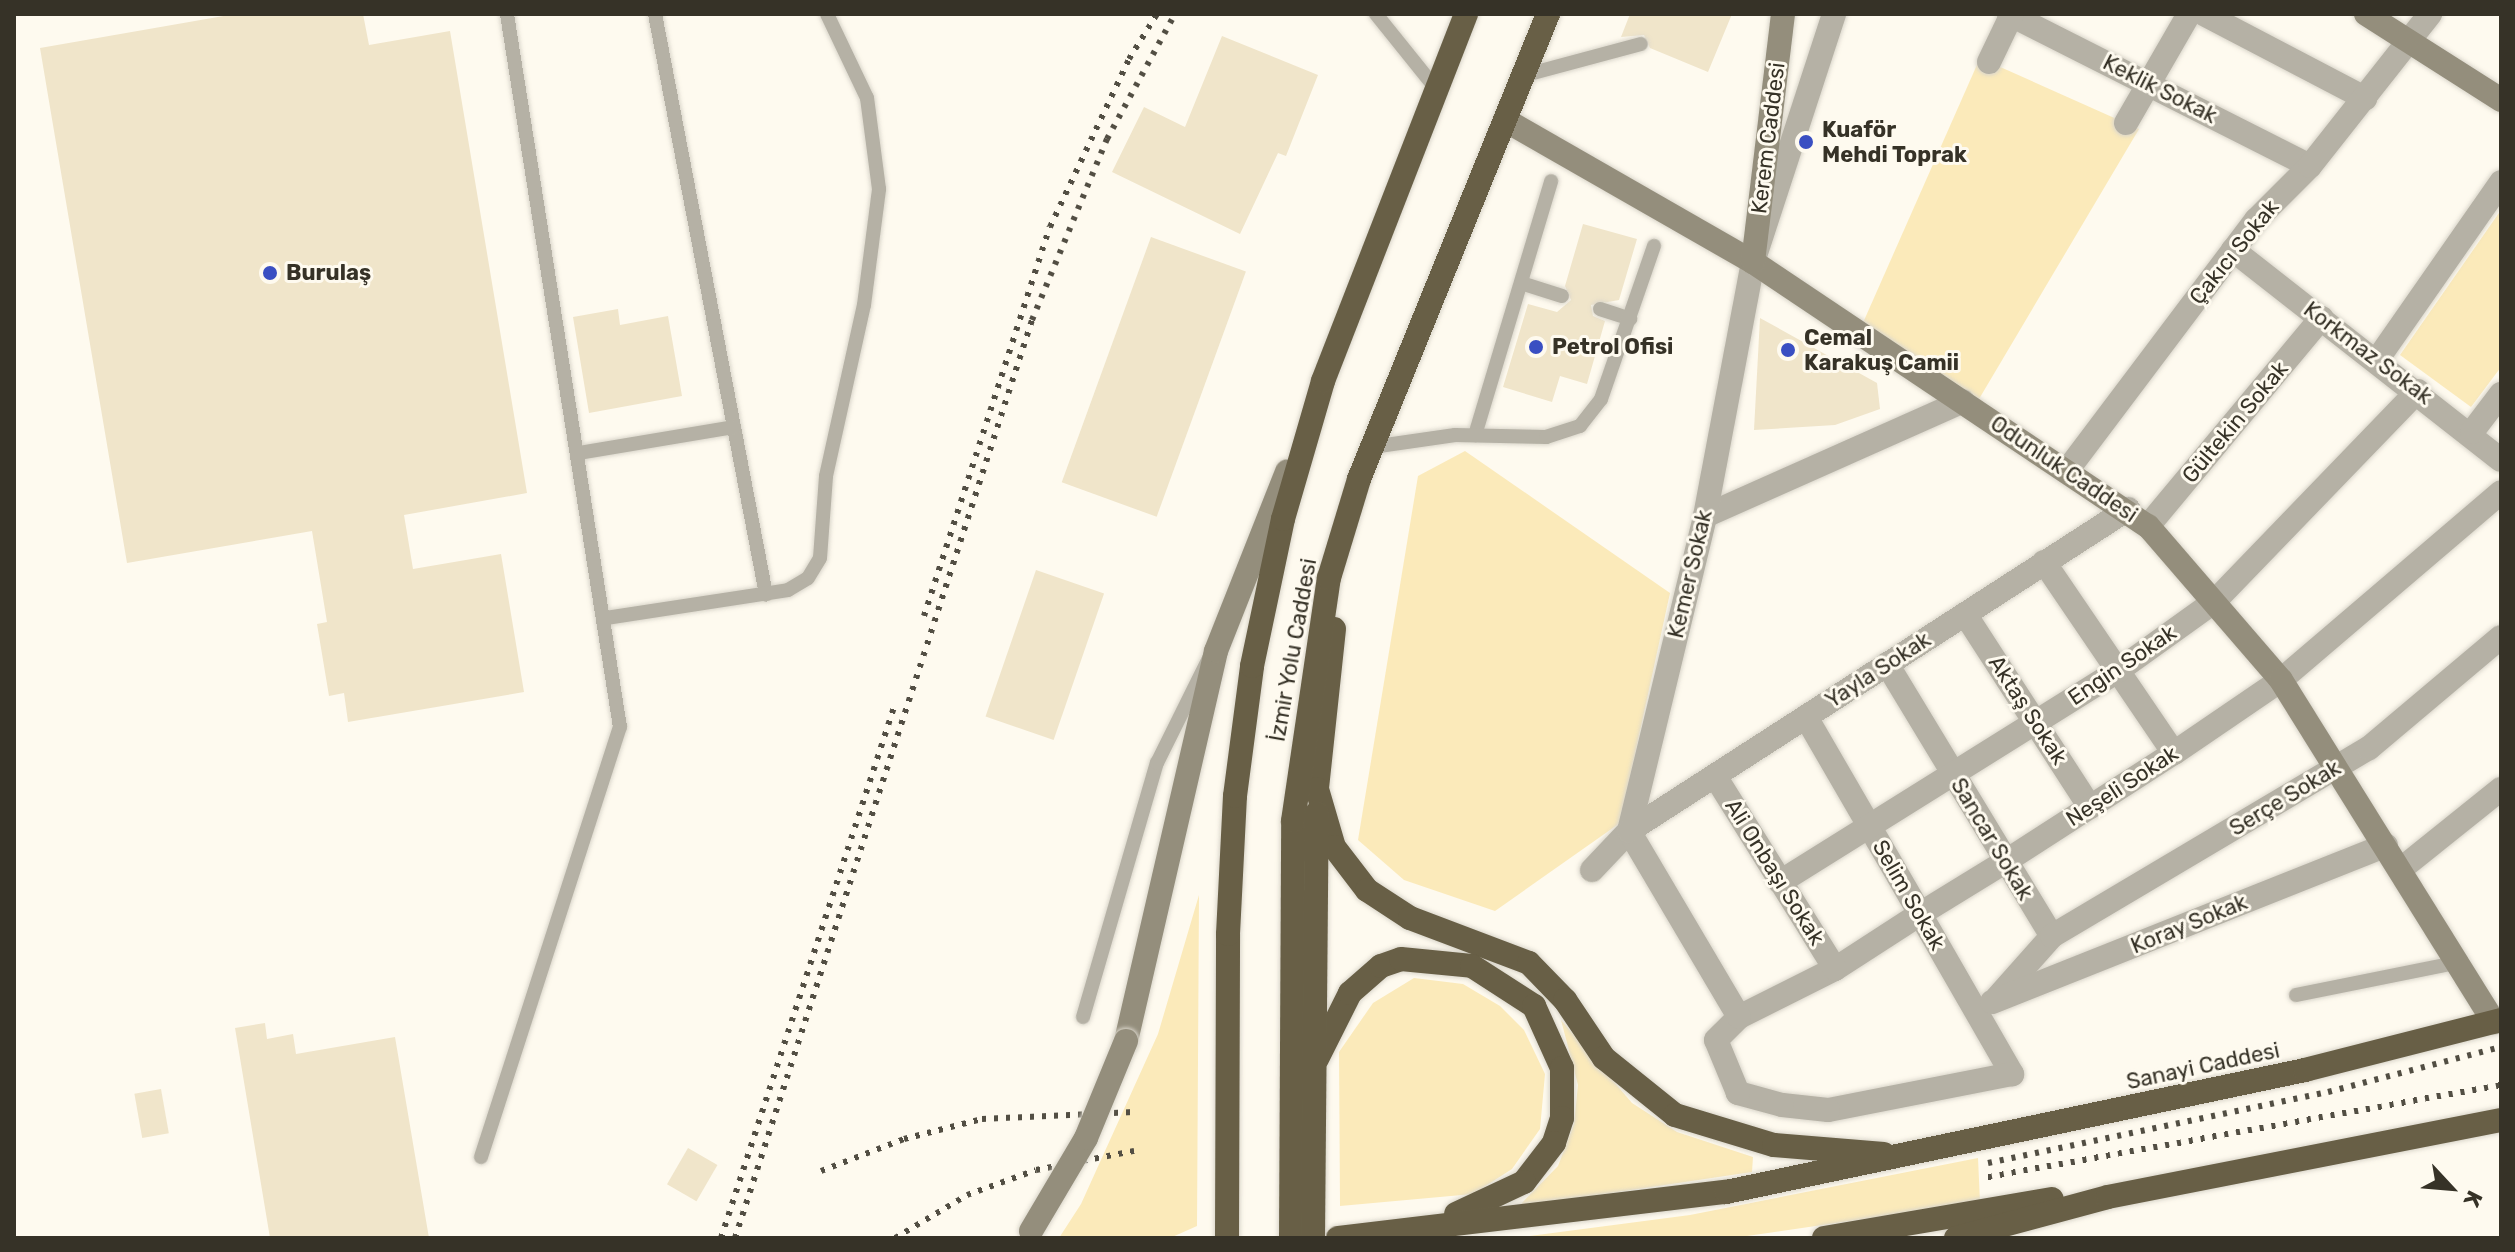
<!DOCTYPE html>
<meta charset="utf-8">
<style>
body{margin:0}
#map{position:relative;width:2515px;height:1252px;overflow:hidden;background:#fefaef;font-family:Rubik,sans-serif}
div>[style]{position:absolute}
.green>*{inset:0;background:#fbeaba}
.building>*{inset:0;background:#f0e5ca;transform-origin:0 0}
.roads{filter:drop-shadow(0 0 2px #dad6cb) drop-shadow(0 0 2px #dad6cb)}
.lane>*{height:14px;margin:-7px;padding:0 7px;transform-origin:7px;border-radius:7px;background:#b5b1a5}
.street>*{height:24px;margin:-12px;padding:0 12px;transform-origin:12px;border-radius:12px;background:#b5b1a5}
.secondary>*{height:24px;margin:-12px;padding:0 12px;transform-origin:12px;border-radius:12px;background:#948e7c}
.highway>*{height:24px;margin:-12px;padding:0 12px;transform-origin:12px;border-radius:12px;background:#685f46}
.rail>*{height:6px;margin-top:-3px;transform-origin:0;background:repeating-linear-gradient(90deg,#524e43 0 4px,transparent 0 12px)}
.bridges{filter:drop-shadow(0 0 2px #dad6cb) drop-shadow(0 0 2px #dad6cb)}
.secondary-bridge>*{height:24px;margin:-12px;padding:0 12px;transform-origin:12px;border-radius:12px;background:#948e7c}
.dots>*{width:22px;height:22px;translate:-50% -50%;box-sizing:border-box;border:4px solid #fefaef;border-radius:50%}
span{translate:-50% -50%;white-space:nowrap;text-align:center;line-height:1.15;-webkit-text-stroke:6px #fefaef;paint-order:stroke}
.street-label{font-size:22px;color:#363227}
.poi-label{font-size:22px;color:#363227;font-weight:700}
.left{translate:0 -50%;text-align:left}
.frame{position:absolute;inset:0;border:16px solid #363227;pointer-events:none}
.north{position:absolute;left:2411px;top:1148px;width:80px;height:80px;-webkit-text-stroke:6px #fefaef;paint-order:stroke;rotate:116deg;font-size:22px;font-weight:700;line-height:32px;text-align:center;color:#363227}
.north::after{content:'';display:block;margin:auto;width:28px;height:36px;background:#363227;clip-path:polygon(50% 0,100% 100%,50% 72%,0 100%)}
</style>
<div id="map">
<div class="green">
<i style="clip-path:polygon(1980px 58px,2139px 129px,1979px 399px,1862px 325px)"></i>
<i style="clip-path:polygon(2501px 210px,2501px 367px,2471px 407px,2400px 355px)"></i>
<i style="clip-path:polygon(1465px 451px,1670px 593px,1620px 823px,1495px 911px,1404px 880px,1358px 840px,1418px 476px)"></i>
<i style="clip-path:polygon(1199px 895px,1197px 1226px,1170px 1238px,1059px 1238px,1081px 1204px,1158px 1034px)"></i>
<i style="clip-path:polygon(1414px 978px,1463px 984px,1500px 1006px,1524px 1030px,1545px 1074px,1540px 1129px,1512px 1169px,1473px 1194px,1340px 1206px,1339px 1052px,1373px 1003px)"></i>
<i style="clip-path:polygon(1561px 1020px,1632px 1103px,1677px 1132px,1753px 1157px,1752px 1172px,1518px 1207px,1558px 1166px,1574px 1124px,1578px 1085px)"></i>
<i style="clip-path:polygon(1978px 1158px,1980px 1202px,1733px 1238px,1514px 1238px,1690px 1215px)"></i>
</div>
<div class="building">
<i style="clip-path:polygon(235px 14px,363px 14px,369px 45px,450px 31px,527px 493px,404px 515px,413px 569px,501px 554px,524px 692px,348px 722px,344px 693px,329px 696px,317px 624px,327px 622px,312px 531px,127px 563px,40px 48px)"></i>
<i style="clip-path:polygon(1630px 14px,1732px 14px,1708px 72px,1650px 48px,1644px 35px,1621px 37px)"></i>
<i style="clip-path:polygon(1222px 36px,1318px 75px,1286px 156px,1278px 153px,1240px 234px,1112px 172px,1144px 107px,1185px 127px)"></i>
<i style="clip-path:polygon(1583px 224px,1637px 239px,1619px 300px,1591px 305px,1593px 316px,1605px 321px,1587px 384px,1560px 376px,1552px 402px,1503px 387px,1528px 304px,1557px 312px,1571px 300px,1565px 286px)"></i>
<i style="left:1151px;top:237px;width:101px;height:261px;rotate:20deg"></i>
<i style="clip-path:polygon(618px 309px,620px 325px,668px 316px,682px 396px,589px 413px,573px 317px)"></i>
<i style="clip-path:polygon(1760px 318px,1877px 383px,1880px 409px,1835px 425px,1754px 430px)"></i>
<i style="left:1036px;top:570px;width:72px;height:155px;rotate:19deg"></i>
<i style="clip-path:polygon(265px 1023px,267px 1039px,293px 1034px,296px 1054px,395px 1037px,429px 1238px,270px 1238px,235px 1028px)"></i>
<i style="left:161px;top:1089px;width:45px;height:27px;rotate:80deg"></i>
<i style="left:688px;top:1148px;width:34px;height:42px;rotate:30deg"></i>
</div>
<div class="roads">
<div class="lane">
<i style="left:655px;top:14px;width:591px;rotate:79.17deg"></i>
<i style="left:1376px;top:14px;width:97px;rotate:51.2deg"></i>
<i style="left:1522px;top:76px;width:123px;rotate:-15.1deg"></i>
<i style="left:1521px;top:283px;width:43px;rotate:17.6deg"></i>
<i style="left:1600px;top:309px;width:32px;rotate:18deg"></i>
<i style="left:1475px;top:435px;width:265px;rotate:-73.3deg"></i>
<i style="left:1372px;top:447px;width:84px;rotate:-8.2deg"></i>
<i style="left:1455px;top:435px;width:91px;rotate:1.3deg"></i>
<i style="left:1546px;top:437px;width:36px;rotate:-18deg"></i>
<i style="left:1580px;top:426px;width:34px;rotate:-52deg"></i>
<i style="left:1601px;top:399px;width:162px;rotate:-70.9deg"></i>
<i style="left:579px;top:453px;width:157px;rotate:-9.5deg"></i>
<i style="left:606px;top:618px;width:184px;rotate:-8.7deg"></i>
<i style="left:788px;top:590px;width:23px;rotate:-31deg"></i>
<i style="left:808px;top:578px;width:23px;rotate:-59deg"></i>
<i style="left:820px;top:558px;width:82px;rotate:-85.8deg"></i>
<i style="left:826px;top:476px;width:175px;rotate:-77.5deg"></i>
<i style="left:864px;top:305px;width:117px;rotate:-82.6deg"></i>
<i style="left:879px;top:189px;width:92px;rotate:-97.5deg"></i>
<i style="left:867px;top:98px;width:93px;rotate:-115.5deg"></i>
<i style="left:2296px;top:995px;width:166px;rotate:-11.4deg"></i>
<i style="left:1083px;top:1017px;width:265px;rotate:-73.8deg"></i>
<i style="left:1157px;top:763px;width:119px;rotate:-63.6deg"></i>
<i style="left:481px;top:1157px;width:452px;rotate:-72.1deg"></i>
<i style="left:620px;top:727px;width:722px;rotate:-99.01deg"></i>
</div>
<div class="street">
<i style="left:2009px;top:14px;width:337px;rotate:26.8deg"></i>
<i style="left:2204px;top:14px;width:182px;rotate:27.6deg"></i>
<i style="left:1989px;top:62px;width:53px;rotate:-64.4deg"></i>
<i style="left:2126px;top:123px;width:126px;rotate:-60deg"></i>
<i style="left:2233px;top:250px;width:340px;rotate:38.1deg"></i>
<i style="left:2377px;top:360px;width:217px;rotate:-55.1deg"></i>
<i style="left:2472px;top:432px;width:48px;rotate:-52.7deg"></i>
<i style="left:2069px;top:468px;width:311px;rotate:-53deg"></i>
<i style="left:2256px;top:220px;width:76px;rotate:-45deg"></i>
<i style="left:2310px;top:166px;width:194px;rotate:-51.7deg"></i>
<i style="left:1705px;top:516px;width:282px;rotate:-24deg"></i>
<i style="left:2148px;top:526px;width:271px;rotate:-50.2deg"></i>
<i style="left:2044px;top:562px;width:231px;rotate:55.8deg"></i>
<i style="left:1965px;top:614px;width:230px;rotate:57.1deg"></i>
<i style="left:1887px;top:664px;width:318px;rotate:58.8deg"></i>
<i style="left:2052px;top:936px;width:83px;rotate:131.6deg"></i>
<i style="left:1806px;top:717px;width:228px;rotate:59.9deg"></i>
<i style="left:1920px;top:914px;width:185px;rotate:60.1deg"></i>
<i style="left:2012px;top:1074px;width:187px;rotate:168.9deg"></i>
<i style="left:1828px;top:1110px;width:46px;rotate:-173.8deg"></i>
<i style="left:1782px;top:1105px;width:46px;rotate:-164.7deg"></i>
<i style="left:1738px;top:1093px;width:57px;rotate:-112.5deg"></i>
<i style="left:1716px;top:1040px;width:33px;rotate:-45deg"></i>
<i style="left:1739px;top:1017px;width:107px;rotate:-26.6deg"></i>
<i style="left:1835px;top:969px;width:101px;rotate:-32.9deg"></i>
<i style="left:1920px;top:914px;width:97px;rotate:-31.6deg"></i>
<i style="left:2003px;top:863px;width:203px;rotate:-32.8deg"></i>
<i style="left:2174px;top:753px;width:130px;rotate:-34.3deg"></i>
<i style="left:2281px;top:680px;width:289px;rotate:-40.5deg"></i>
<i style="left:1715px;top:776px;width:227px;rotate:58.1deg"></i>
<i style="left:2401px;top:869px;width:128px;rotate:-38.7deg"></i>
<i style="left:1592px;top:870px;width:54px;rotate:-46.5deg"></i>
<i style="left:1629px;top:831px;width:324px;rotate:-76.4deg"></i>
<i style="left:1705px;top:516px;width:258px;rotate:-79.3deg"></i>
<i style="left:1753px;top:262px;width:261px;rotate:-71.9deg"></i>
<i style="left:1780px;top:882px;width:400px;rotate:-32deg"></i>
<i style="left:2119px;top:670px;width:118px;rotate:-35.7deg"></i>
<i style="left:2215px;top:601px;width:292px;rotate:-46deg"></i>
<i style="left:2052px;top:936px;width:369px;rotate:-30.7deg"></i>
<i style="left:2369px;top:748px;width:172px;rotate:-40.1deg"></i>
<i style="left:1992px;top:1002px;width:424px;rotate:-21.7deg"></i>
<i style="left:1739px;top:1017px;width:216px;rotate:-120.6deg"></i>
<i style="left:1629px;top:831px;width:594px;rotate:-32.83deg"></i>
</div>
<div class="secondary">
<i style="left:2366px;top:14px;width:160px;rotate:32.5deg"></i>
<i style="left:1505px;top:120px;width:286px;rotate:29.8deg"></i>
<i style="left:1753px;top:262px;width:475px;rotate:33.8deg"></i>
<i style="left:2148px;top:526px;width:203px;rotate:49.2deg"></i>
<i style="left:2281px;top:680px;width:403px;rotate:58.1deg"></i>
<i style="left:1753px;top:262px;width:250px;rotate:-83.1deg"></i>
<i style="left:1126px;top:1041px;width:400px;rotate:-77deg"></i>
<i style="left:1216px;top:651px;width:193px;rotate:-68.4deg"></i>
</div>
<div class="highway">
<i style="left:1334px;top:629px;width:161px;rotate:96.1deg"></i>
<i style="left:1317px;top:789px;width:60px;rotate:73.7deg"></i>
<i style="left:1334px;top:847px;width:54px;rotate:52.5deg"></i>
<i style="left:1367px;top:890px;width:51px;rotate:33.1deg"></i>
<i style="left:1410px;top:918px;width:127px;rotate:20.7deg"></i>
<i style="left:1529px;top:963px;width:52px;rotate:45.8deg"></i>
<i style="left:1565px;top:1000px;width:70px;rotate:56.1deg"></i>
<i style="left:1604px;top:1058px;width:91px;rotate:38.8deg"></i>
<i style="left:1675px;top:1115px;width:103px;rotate:16.9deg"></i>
<i style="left:1774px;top:1145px;width:110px;rotate:4.7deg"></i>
<i style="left:1317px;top:1059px;width:74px;rotate:-63.4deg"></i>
<i style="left:1350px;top:993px;width:41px;rotate:-41.1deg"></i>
<i style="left:1381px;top:966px;width:21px;rotate:-19deg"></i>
<i style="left:1401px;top:959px;width:71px;rotate:5.6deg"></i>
<i style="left:1472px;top:966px;width:74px;rotate:32.8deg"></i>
<i style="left:1534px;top:1006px;width:68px;rotate:65.7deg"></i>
<i style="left:1562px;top:1068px;width:50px;rotate:90deg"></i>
<i style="left:1562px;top:1118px;width:26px;rotate:108deg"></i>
<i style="left:1554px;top:1143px;width:49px;rotate:127.6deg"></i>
<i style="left:1524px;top:1182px;width:75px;rotate:154.8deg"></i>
<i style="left:1227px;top:1238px;width:304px;rotate:-89.8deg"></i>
<i style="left:1228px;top:934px;width:138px;rotate:-87.1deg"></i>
<i style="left:1235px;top:796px;width:131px;rotate:-82.5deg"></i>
<i style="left:1252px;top:666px;width:150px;rotate:-78.1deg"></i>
<i style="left:1283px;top:519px;width:144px;rotate:-73.8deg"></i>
<i style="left:1323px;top:381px;width:394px;rotate:-68.7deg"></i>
<i style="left:1291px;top:1238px;width:417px;rotate:-89.7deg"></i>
<i style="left:1293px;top:821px;width:246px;rotate:-81.6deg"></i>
<i style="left:1329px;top:578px;width:103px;rotate:-73.1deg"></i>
<i style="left:1359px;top:479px;width:502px;rotate:-67.88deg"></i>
<i style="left:1313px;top:1238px;width:425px;rotate:-89.5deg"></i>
<i style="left:1338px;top:1238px;width:391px;rotate:-6.8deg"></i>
<i style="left:1726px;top:1192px;width:592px;rotate:-11.9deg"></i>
<i style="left:2305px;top:1070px;width:202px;rotate:-14.3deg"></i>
<i style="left:1824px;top:1238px;width:231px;rotate:-9.7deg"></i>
<i style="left:1956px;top:1238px;width:157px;rotate:-15.1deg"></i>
<i style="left:2108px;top:1197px;width:400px;rotate:-11.1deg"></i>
</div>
</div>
<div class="rail">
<i style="left:924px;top:616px;width:409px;rotate:-72.1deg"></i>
<i style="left:1050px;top:227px;width:186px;rotate:-64.8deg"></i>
<i style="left:1129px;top:59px;width:53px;rotate:-58.1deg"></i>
<i style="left:1988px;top:1163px;width:347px;rotate:-11.8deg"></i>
<i style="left:2328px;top:1092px;width:179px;rotate:-14.6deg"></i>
<i style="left:821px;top:1171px;width:89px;rotate:-21.1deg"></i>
<i style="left:904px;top:1139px;width:81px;rotate:-14.4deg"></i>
<i style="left:982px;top:1119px;width:152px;rotate:-2.6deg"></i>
<i style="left:1988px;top:1177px;width:521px;rotate:-10.17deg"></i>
<i style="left:721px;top:1238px;width:562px;rotate:-71.95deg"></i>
<i style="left:735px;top:1238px;width:965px;rotate:-72.07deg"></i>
<i style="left:1032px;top:320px;width:196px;rotate:-67.5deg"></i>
<i style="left:1107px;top:139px;width:142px;rotate:-61.5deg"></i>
<i style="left:895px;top:1238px;width:84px;rotate:-30.8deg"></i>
<i style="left:967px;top:1195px;width:73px;rotate:-19.9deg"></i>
<i style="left:1036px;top:1170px;width:100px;rotate:-11deg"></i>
</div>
<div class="bridges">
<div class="secondary-bridge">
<i style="left:1031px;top:1231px;width:108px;rotate:-59.4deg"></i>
<i style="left:1086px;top:1138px;width:105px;rotate:-67.6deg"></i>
</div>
</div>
<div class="dots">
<i style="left:1806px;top:142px;background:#3a4fc2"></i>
<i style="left:270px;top:273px;background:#3a4fc2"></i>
<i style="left:1536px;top:347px;background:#3a4fc2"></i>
<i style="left:1788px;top:350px;background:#3a4fc2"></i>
</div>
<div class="street-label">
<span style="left:2160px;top:89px;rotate:27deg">Keklik Sokak</span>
<span style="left:1768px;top:138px;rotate:-83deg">Kerem Caddesi</span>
<span style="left:2234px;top:252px;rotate:-51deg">Çakıcı Sokak</span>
<span style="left:2368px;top:353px;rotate:37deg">Korkmaz Sokak</span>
<span style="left:2235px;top:422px;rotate:-50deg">Gültekin Sokak</span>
<span style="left:2064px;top:469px;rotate:34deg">Odunluk Caddesi</span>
<span style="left:1690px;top:574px;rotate:-77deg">Kemer Sokak</span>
<span style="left:1293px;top:650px;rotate:-80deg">İzmir Yolu Caddesi</span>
<span style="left:2122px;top:665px;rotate:-34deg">Engin Sokak</span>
<span style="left:1878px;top:670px;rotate:-33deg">Yayla Sokak</span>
<span style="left:2028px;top:710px;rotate:57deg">Aktaş Sokak</span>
<span style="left:2122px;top:786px;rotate:-33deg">Neşeli Sokak</span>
<span style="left:2285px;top:798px;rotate:-31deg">Serçe Sokak</span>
<span style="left:1992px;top:839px;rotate:59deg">Sancar Sokak</span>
<span style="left:1775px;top:872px;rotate:58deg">Ali Onbaşı Sokak</span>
<span style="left:1909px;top:895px;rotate:60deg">Selim Sokak</span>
<span style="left:2189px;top:924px;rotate:-22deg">Koray Sokak</span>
<span style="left:2203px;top:1066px;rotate:-12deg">Sanayi Caddesi</span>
</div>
<div class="poi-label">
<span class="left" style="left:1822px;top:142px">Kuaför<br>Mehdi Toprak</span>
<span class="left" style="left:286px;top:273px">Burulaş</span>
<span class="left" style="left:1804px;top:350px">Cemal<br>Karakuş Camii</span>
<span class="left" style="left:1552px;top:347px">Petrol Ofisi</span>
</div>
<div class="frame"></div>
<div class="north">K</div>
</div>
